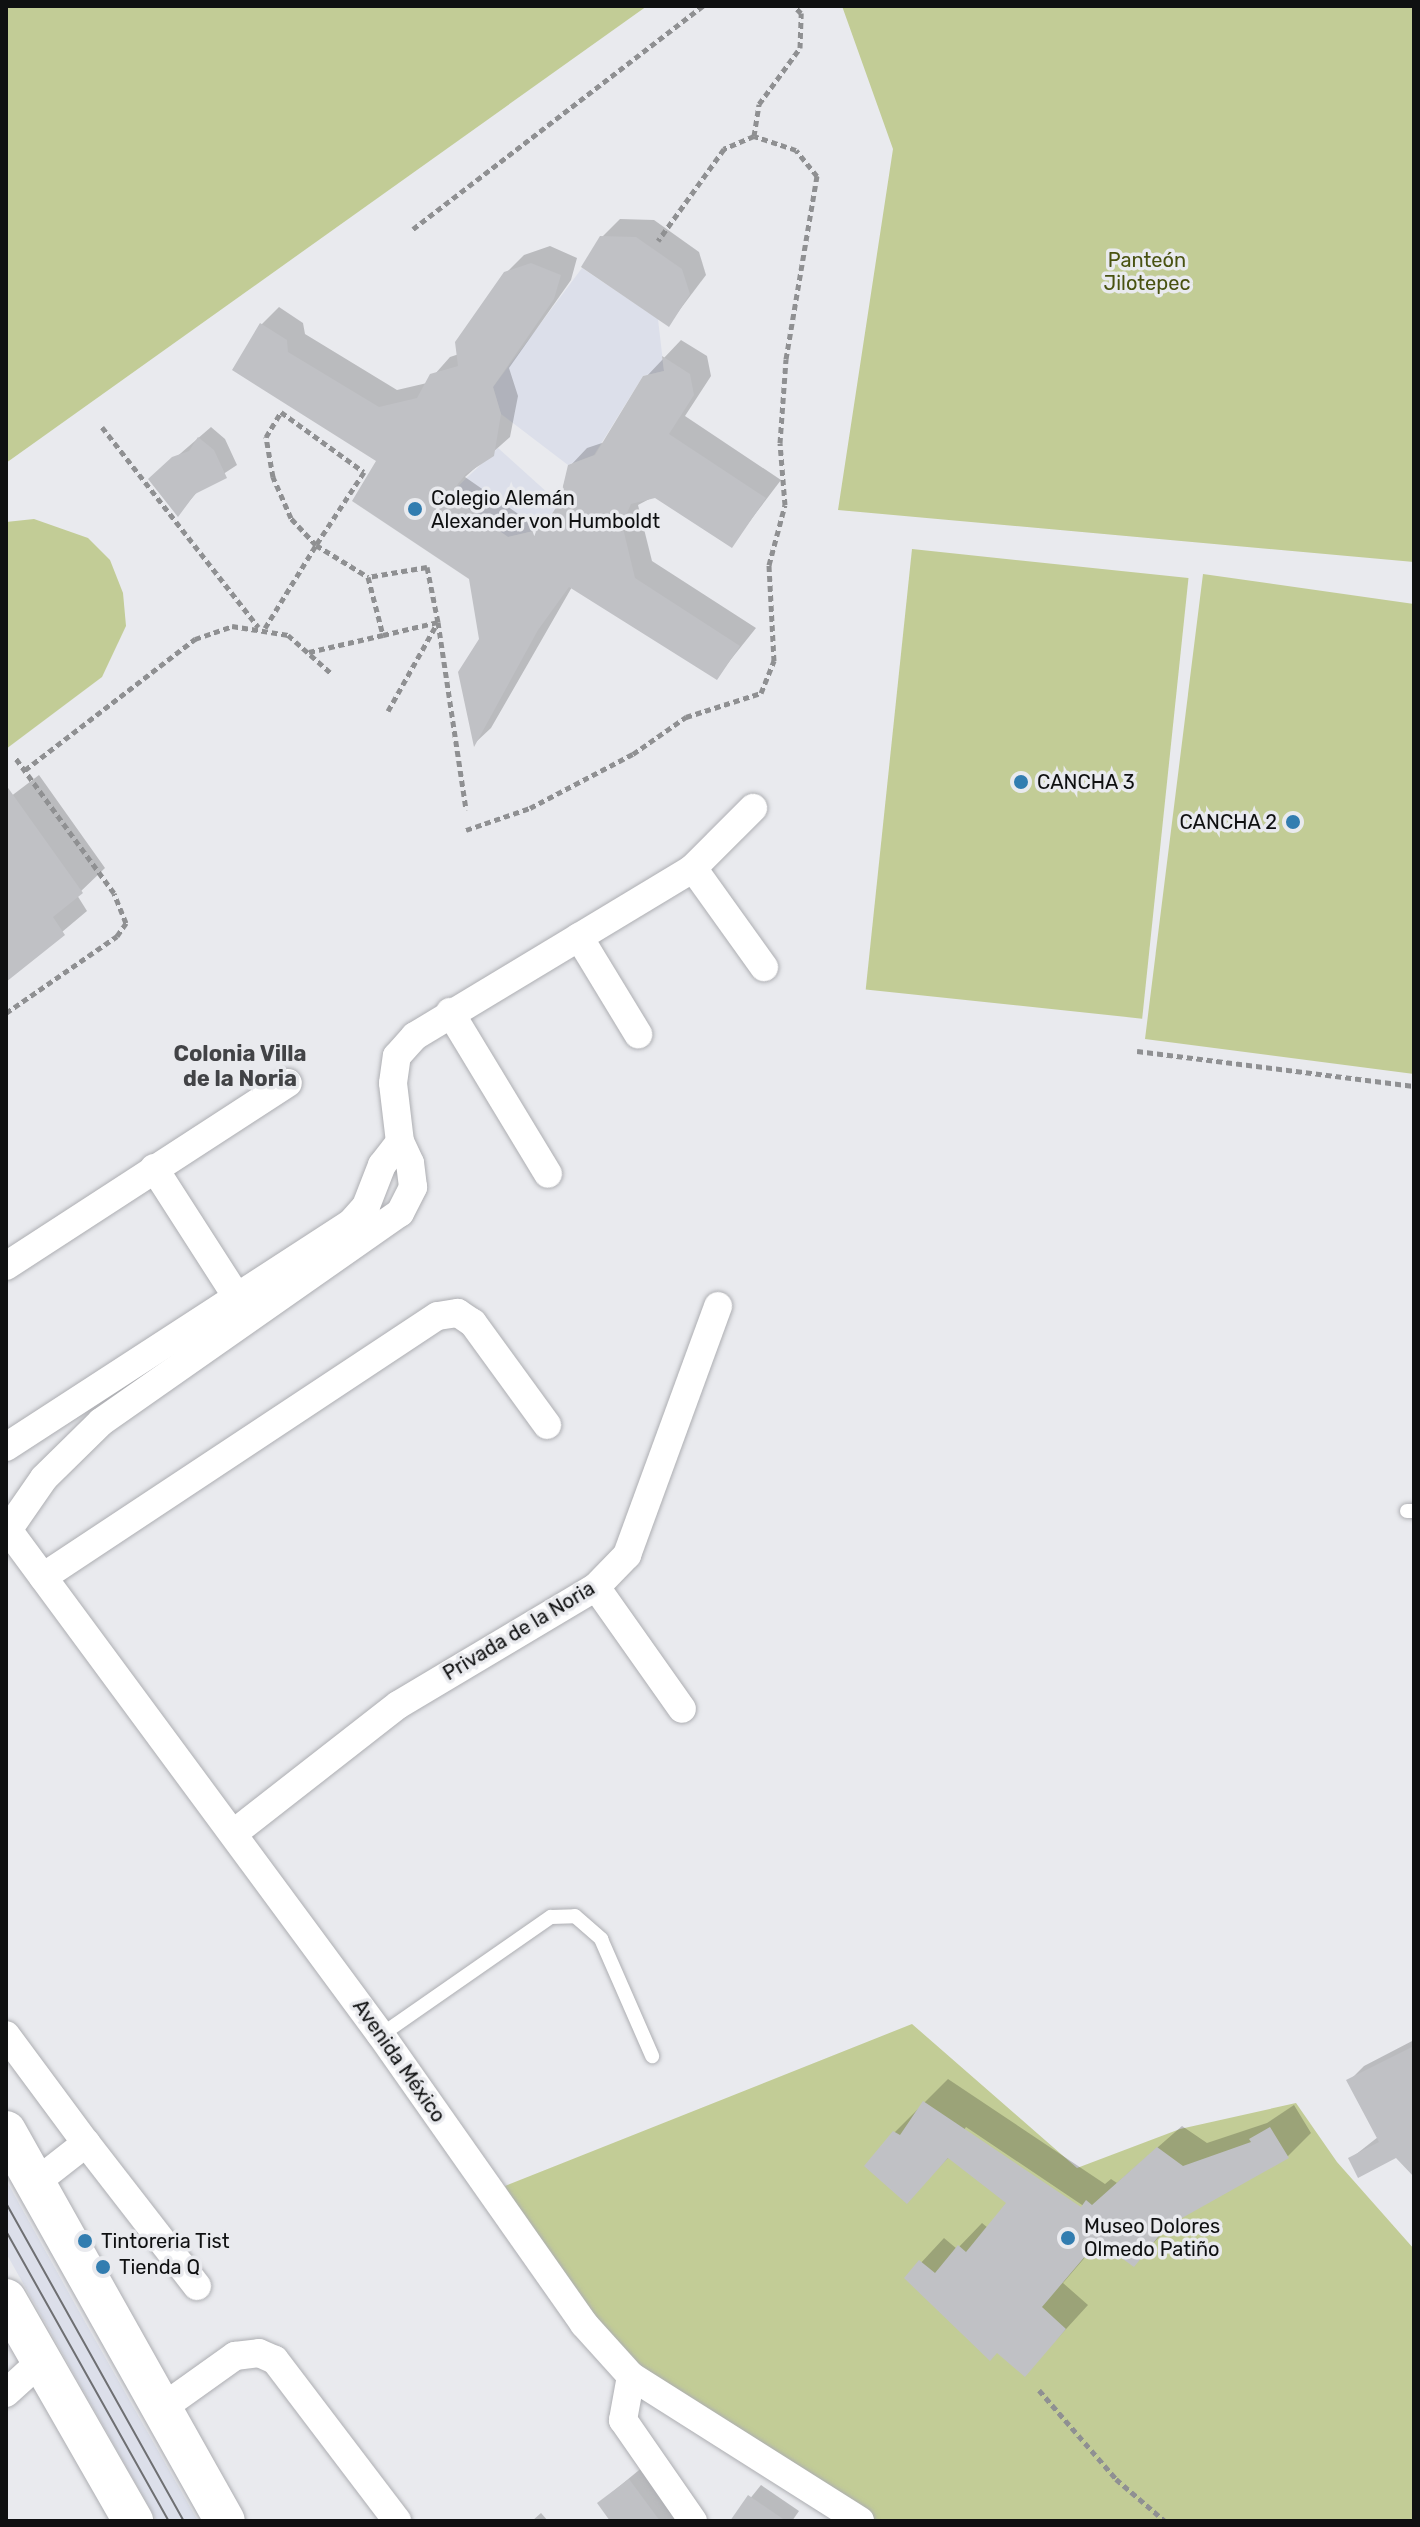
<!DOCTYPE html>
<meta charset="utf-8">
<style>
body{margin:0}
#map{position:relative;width:1420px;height:2527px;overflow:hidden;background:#e9eaee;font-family:Rubik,sans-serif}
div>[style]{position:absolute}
.built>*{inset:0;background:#dcdfea}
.green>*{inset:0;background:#c2cc96;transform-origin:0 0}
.shadow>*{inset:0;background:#0003}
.building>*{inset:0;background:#c0c1c5}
.path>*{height:5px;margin-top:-2.5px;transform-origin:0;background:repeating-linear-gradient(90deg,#8f9092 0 6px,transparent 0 10px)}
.roads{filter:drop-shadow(0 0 2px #adaeb2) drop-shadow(0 0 2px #adaeb2)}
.lane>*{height:14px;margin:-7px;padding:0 7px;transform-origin:7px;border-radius:7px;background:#fff}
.street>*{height:28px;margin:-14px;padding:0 14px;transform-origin:14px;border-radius:14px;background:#fff}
.secondary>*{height:40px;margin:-20px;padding:0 20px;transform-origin:20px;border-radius:20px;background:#fff}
.tram>*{height:2px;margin:-1px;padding:0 1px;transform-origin:1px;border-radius:1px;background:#6e6f72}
.dots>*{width:22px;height:22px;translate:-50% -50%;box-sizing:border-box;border:4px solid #e9eaee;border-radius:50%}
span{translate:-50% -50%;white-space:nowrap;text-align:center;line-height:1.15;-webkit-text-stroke:7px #e9eaee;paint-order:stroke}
.park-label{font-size:20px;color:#495211}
.poi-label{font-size:20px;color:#0f1011}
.left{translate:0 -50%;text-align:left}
.right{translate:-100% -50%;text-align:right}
.street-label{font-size:20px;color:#0f1011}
.neighbourhood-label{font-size:22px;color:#424346;font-weight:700}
.frame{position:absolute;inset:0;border:8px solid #0f1011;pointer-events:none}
</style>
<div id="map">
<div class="built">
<i style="clip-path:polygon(582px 268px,658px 319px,664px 371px,643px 376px,594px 455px,568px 465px,501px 414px,493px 387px)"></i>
<i style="clip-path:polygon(498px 448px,559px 503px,542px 529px,508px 537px,449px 495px)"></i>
<i style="clip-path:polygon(6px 2180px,80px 2313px,198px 2521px,157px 2521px,6px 2253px)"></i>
</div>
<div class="green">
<i style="clip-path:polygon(6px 6px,647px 6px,6px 463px)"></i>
<i style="clip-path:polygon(842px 6px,1414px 6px,1414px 562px,838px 510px,893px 149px)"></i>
<i style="clip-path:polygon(34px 519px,88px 538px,110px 560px,123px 593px,126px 626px,102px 677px,6px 749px,6px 522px)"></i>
<i style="left:912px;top:549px;width:278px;height:443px;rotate:6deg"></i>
<i style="clip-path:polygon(1203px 574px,1414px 604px,1414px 1074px,1145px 1039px)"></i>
<i style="clip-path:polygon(912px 2024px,1077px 2168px,1180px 2129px,1296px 2103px,1337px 2162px,1414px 2249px,1414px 2521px,866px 2521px,650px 2392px,582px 2328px,505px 2186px)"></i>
</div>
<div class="shadow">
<i style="clip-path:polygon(620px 219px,654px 220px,699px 252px,706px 275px,669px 324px,602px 237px)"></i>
<i style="clip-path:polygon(550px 246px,577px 258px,571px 280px,509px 368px,518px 396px,510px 437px,465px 477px,527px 520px,554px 514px,570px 466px,587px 448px,605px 442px,645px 378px,681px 340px,707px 356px,711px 376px,685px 416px,781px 480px,731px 546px,655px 496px,638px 505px,652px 561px,756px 628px,716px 678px,572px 587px,491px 728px,475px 743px,481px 639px,470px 578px,379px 461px,261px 325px,279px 307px,303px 323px,305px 334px,397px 390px,427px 383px,450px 357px,459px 354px,506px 273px,524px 255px)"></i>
<i style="clip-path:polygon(211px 427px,225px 439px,237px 465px,199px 490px,178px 514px,151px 479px)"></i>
<i style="clip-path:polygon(39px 775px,105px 868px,77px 895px,87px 911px,6px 979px,6px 800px)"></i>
<i style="clip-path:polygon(1414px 2040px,1414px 2173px,1396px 2155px,1350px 2159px,1378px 2137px,1349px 2081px,1364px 2066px)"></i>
<i style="clip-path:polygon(evenodd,948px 2079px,1105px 2184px,1111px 2179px,1117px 2183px,1182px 2126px,1207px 2143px,1267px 2123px,1294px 2105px,1311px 2133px,1288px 2156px,1174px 2220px,1134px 2265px,1100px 2240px,1063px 2283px,1088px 2305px,1025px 2374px,907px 2278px,944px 2238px,957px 2249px,982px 2223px,988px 2228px,1009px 2203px,949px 2157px,907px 2201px,894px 2133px,948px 2079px,966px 2127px,1091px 2211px,1088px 2214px,964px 2130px,966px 2127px)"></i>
<i style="clip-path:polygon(644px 2466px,685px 2521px,612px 2521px,599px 2503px)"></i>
<i style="clip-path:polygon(761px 2485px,799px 2511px,792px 2521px,732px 2521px)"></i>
<i style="clip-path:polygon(541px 2513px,548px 2521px,532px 2521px)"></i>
</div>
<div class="building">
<i style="clip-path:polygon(600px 236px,636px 237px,682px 269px,690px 294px,669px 327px,581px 267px)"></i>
<i style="clip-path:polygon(531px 263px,561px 275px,554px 299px,493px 387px,501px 414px,494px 456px,466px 474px,449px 495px,508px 537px,542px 529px,559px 503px,568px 465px,595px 455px,643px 376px,664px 371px,662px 356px,690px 374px,694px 395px,669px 434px,766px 498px,732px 548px,655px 498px,631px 504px,622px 524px,635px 578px,740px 646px,717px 680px,569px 587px,538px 630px,474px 747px,458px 672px,479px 639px,469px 579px,352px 501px,376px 461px,232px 370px,260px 323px,287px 340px,288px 352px,379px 407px,417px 398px,430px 374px,458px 366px,455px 342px,504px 272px)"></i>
<i style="clip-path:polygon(198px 437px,214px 450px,227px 478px,195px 494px,178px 517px,148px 479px,172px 457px,189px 451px)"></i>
<i style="clip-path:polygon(6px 785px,83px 893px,53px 917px,65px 935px,6px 982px)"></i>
<i style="clip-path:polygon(1414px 2046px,1414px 2177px,1396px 2158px,1358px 2178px,1348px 2158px,1379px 2142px,1346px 2080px)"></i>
<i style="clip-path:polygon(923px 2101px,1081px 2207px,1086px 2200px,1092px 2205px,1157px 2147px,1183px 2166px,1251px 2142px,1249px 2139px,1270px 2127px,1289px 2158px,1166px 2227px,1134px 2267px,1098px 2241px,1042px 2307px,1066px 2329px,1025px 2377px,997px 2353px,990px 2361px,904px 2278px,919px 2260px,935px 2273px,958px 2245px,966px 2252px,1006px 2203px,948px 2158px,907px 2204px,864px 2166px,893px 2131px,900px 2135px)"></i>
<i style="clip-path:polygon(629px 2479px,660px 2521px,610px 2521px,597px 2503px)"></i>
<i style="clip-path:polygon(748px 2495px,786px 2521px,730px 2521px)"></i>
</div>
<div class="path">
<i style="left:754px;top:136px;width:32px;rotate:-81deg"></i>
<i style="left:759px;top:104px;width:69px;rotate:-53.8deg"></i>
<i style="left:800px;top:48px;width:35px;rotate:-88deg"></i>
<i style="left:801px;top:13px;width:10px;rotate:-135deg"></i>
<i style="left:413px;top:229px;width:366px;rotate:-37.6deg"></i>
<i style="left:281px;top:412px;width:102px;rotate:35.9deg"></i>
<i style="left:364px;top:472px;width:87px;rotate:123.3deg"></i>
<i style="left:316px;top:545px;width:37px;rotate:-133deg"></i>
<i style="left:291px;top:518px;width:45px;rotate:-113.7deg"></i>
<i style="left:273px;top:477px;width:41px;rotate:-99.9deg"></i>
<i style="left:266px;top:437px;width:29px;rotate:-59deg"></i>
<i style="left:102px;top:427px;width:254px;rotate:52deg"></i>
<i style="left:265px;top:628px;width:97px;rotate:-58.4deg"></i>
<i style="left:316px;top:545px;width:61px;rotate:31.6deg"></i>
<i style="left:309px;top:652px;width:76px;rotate:-12.9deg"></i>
<i style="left:383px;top:635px;width:57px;rotate:-13.3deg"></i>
<i style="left:438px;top:622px;width:56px;rotate:-101.3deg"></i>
<i style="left:427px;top:567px;width:60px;rotate:170.4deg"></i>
<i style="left:368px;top:577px;width:60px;rotate:75.5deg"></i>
<i style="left:388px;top:711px;width:102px;rotate:-60.7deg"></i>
<i style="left:438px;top:622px;width:190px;rotate:81.5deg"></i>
<i style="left:25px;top:770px;width:215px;rotate:-37.6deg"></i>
<i style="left:195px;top:639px;width:39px;rotate:-19deg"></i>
<i style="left:232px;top:626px;width:57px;rotate:9.1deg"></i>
<i style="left:288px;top:635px;width:57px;rotate:41.5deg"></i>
<i style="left:466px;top:830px;width:68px;rotate:-19deg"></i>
<i style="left:530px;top:808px;width:116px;rotate:-27.7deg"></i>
<i style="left:633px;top:754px;width:65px;rotate:-34.9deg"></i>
<i style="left:686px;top:717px;width:79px;rotate:-17.7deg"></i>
<i style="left:761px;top:693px;width:35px;rotate:-68deg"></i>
<i style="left:774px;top:661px;width:96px;rotate:-93deg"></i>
<i style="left:769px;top:565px;width:62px;rotate:-75.1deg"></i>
<i style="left:785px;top:505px;width:62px;rotate:-94.6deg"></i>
<i style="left:780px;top:443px;width:84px;rotate:-85.9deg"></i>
<i style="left:786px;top:359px;width:186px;rotate:-80.4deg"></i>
<i style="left:817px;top:176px;width:33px;rotate:-129deg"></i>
<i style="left:796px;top:150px;width:44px;rotate:-161.6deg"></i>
<i style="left:754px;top:136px;width:33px;rotate:157deg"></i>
<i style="left:724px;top:149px;width:113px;rotate:125.7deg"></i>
<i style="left:6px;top:1013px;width:135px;rotate:-34.7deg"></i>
<i style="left:117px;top:936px;width:16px;rotate:-55deg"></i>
<i style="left:126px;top:923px;width:32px;rotate:-112deg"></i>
<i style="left:114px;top:893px;width:168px;rotate:-126.1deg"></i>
<i style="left:1137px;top:1051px;width:279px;rotate:7.2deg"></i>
<i style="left:1039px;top:2390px;width:118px;rotate:49.1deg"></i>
<i style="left:1116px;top:2479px;width:65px;rotate:40.6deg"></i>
</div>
<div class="roads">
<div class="lane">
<i style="left:1407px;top:1511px;width:7px"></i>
<i style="left:381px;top:2035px;width:207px;rotate:-34.8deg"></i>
<i style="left:551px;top:1917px;width:24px;rotate:-2deg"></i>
<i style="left:575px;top:1916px;width:35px;rotate:41deg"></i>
<i style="left:601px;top:1939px;width:128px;rotate:66.4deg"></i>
</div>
<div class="street">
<i style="left:693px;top:868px;width:122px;rotate:54.4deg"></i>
<i style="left:579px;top:937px;width:114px;rotate:58.7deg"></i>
<i style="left:450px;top:1012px;width:189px;rotate:58.8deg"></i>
<i style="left:154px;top:1168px;width:156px;rotate:57.3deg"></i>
<i style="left:6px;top:1266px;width:336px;rotate:-33deg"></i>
<i style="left:6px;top:1447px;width:410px;rotate:-33deg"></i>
<i style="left:350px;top:1224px;width:24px;rotate:-48deg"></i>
<i style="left:366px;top:1206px;width:44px;rotate:-68.7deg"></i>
<i style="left:382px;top:1165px;width:29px;rotate:-52deg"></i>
<i style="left:6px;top:1527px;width:631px;rotate:53.57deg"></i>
<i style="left:381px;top:2035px;width:353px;rotate:54.9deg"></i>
<i style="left:584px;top:2324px;width:70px;rotate:47.9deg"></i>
<i style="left:631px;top:2376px;width:271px;rotate:32.3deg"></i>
<i style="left:8px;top:1530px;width:63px;rotate:-55.3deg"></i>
<i style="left:44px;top:1478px;width:80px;rotate:-44.5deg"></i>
<i style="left:101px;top:1422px;width:365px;rotate:-35deg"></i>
<i style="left:400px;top:1213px;width:29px;rotate:-63deg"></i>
<i style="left:413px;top:1187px;width:24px;rotate:-97deg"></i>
<i style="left:410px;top:1163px;width:23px;rotate:-115deg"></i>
<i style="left:400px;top:1142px;width:59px;rotate:-96.8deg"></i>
<i style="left:393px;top:1083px;width:27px;rotate:-82deg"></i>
<i style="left:397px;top:1056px;width:27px;rotate:-48deg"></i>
<i style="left:415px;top:1036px;width:325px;rotate:-31.1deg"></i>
<i style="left:693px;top:868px;width:85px;rotate:-45deg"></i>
<i style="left:43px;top:1577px;width:473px;rotate:-33.5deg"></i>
<i style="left:438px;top:1316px;width:20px;rotate:-9deg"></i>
<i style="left:458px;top:1313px;width:18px;rotate:34deg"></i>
<i style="left:473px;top:1323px;width:126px;rotate:54deg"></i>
<i style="left:596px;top:1587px;width:149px;rotate:54.8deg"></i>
<i style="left:234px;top:1833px;width:208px;rotate:-38deg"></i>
<i style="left:398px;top:1705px;width:230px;rotate:-30.8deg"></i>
<i style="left:596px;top:1587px;width:45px;rotate:-45.9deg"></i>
<i style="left:627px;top:1555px;width:265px;rotate:-69.9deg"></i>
<i style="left:6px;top:2035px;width:134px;rotate:53.5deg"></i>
<i style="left:35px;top:2183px;width:65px;rotate:-38.1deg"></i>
<i style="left:86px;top:2143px;width:181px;rotate:52.2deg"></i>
<i style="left:631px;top:2376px;width:45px;rotate:100.3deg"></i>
<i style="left:623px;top:2420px;width:123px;rotate:55.3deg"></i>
<i style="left:6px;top:2393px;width:47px;rotate:-42.4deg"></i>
<i style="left:162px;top:2408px;width:90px;rotate:-35.5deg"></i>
<i style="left:235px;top:2356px;width:24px;rotate:-7deg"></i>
<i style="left:259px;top:2353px;width:17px;rotate:24deg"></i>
<i style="left:275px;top:2360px;width:202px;rotate:52.8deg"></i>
</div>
<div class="secondary">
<i style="left:6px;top:2131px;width:447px;rotate:60.7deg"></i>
<i style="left:6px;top:2299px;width:256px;rotate:60.2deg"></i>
</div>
</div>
<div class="tram">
<i style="left:6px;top:2203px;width:364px;rotate:60.8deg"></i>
<i style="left:6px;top:2231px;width:333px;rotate:60.7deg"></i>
</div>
<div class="dots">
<i style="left:415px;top:509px;background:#327db0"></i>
<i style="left:1021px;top:782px;background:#327db0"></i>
<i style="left:1293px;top:822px;background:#327db0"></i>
<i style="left:1068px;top:2238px;background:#327db0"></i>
<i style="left:85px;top:2241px;background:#327db0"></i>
<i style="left:103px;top:2267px;background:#327db0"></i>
</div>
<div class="park-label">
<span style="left:1147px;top:272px">Panteón<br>Jilotepec</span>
</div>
<div class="poi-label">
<span class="left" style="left:431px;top:510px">Colegio Alemán<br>Alexander von Humboldt</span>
<span class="left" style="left:1037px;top:782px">CANCHA 3</span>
<span class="right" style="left:1277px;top:822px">CANCHA 2</span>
<span class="left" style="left:1084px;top:2238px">Museo Dolores<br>Olmedo Patiño</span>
<span class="left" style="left:101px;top:2241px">Tintoreria Tist</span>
<span class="left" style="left:119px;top:2267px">Tienda Q</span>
</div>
<div class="street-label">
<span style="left:519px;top:1631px;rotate:-31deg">Privada de la Noria</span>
<span style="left:399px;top:2061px;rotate:55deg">Avenida México</span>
</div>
<div class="neighbourhood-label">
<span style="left:240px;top:1066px">Colonia Villa<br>de la Noria</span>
</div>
<div class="frame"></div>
</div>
